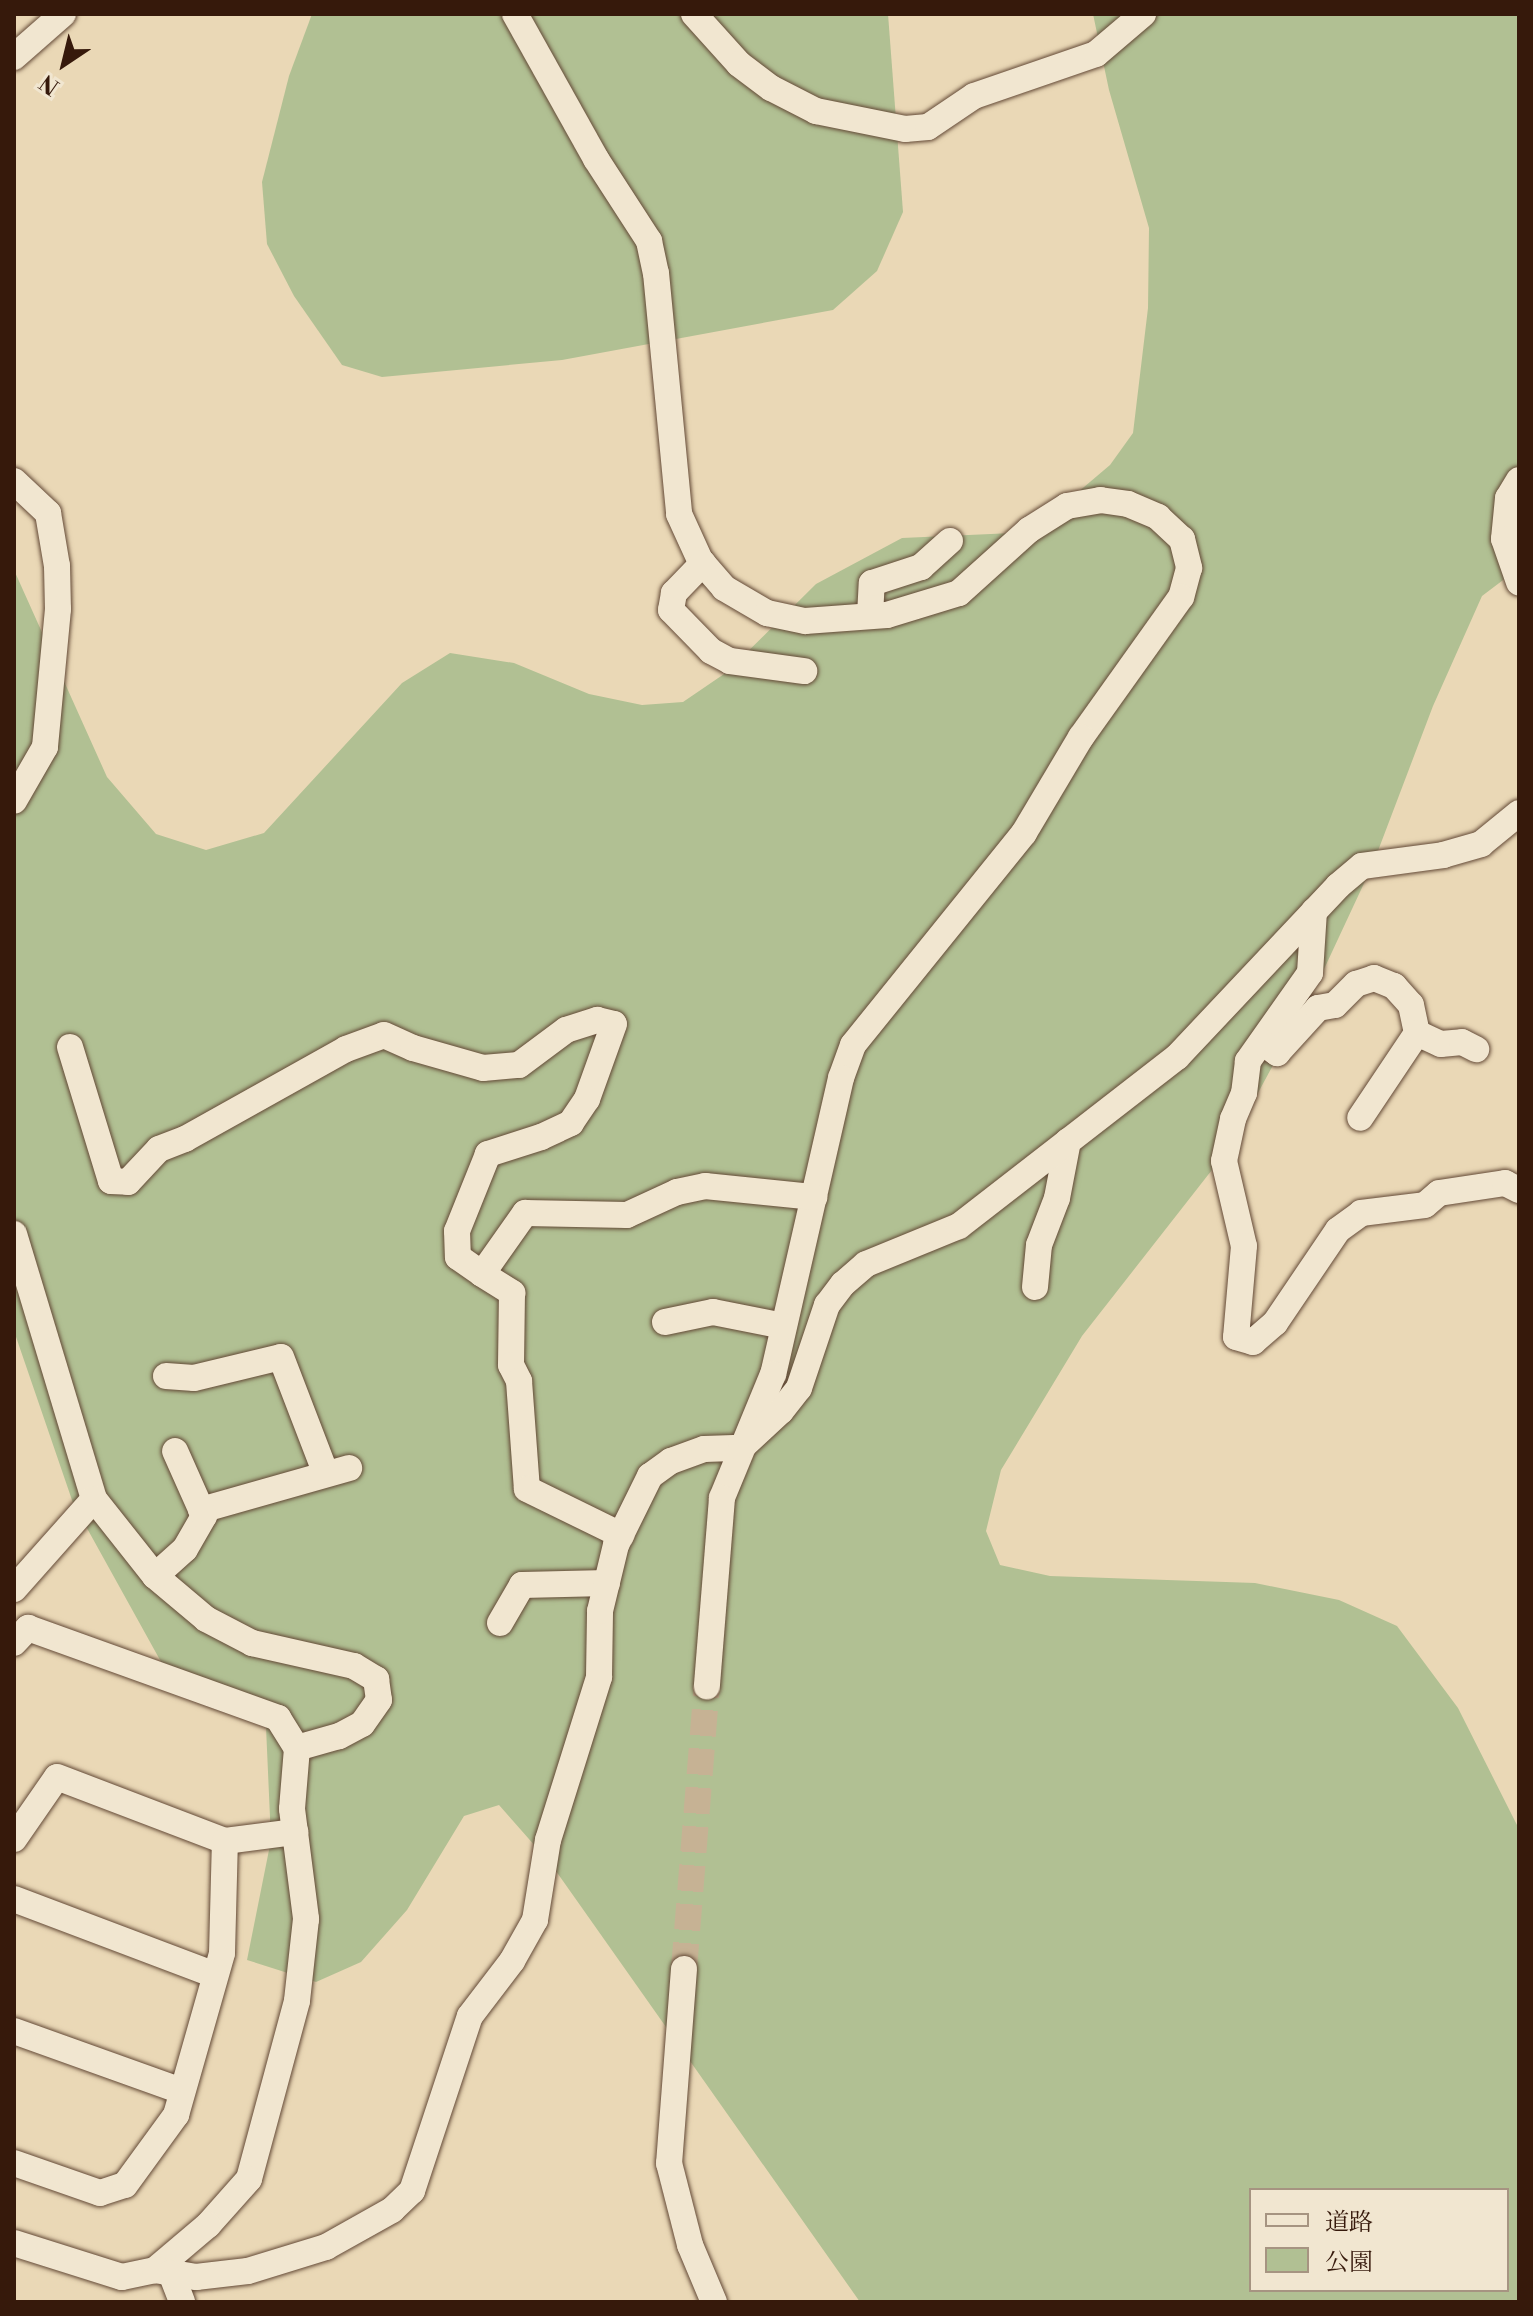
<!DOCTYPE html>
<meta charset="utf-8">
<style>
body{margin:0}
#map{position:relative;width:1533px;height:2316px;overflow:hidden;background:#ead8b6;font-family:"Libre Bodoni","Noto Serif JP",serif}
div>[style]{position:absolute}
.green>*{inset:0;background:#b1c093}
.minor-tunnel>*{height:26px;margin-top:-13px;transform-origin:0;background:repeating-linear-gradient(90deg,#c6b294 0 26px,transparent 0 39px)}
.roads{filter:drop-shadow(0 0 2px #634936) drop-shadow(0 0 2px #634936)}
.minor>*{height:26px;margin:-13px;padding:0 13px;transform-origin:13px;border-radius:13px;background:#f1e6d0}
span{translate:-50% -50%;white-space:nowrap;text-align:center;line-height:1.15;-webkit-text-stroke:6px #f1e6d0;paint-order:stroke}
.frame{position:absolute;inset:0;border:16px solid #36190b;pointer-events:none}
.legend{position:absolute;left:1249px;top:2188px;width:260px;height:104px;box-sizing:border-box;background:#f1e6d0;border:2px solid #a69481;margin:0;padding:10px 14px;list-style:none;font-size:24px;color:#36190b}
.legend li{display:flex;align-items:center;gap:16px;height:40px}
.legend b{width:40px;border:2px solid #a69481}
.north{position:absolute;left:24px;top:24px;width:80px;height:80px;-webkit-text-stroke:6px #f1e6d0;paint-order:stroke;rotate:215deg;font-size:22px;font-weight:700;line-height:32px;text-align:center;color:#36190b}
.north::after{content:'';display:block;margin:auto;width:28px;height:36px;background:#36190b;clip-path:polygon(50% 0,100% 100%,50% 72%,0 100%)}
</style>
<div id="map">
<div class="green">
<i style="clip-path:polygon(312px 14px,888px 14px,903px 212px,877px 271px,833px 310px,562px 360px,382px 377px,342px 365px,294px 296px,267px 244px,262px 182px,289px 76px)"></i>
<i style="clip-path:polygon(evenodd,1093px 14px,1519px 14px,1519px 568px,1482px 596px,1433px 706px,1373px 864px,1318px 982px,1226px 1152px,1082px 1336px,1001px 1470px,986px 1531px,1000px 1565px,1050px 1576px,1255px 1583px,1339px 1600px,1397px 1626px,1458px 1708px,1519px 1829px,1519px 2302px,860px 2302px,551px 1864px,499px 1805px,464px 1816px,407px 1910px,361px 1962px,316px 1982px,247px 1960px,271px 1840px,266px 1727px,165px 1669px,73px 1503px,14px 1331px,14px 570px,107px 777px,156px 834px,206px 850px,264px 833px,402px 683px,450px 653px,514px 663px,589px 694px,642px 705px,683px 702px,727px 672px,816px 584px,902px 538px,1013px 533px,1051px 515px,1110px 465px,1133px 433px,1148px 308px,1149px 228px,1109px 90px,1093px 14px,1251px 2190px,1507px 2190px,1507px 2290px,1251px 2290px,1251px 2190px)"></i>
</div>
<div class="minor-tunnel">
<i style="left:684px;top:1969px;width:284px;rotate:-85.4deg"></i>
</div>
<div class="roads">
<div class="minor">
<i style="left:515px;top:14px;width:166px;rotate:60.8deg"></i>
<i style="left:596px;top:159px;width:98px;rotate:57.1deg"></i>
<i style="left:649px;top:241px;width:33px;rotate:78deg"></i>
<i style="left:656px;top:273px;width:242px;rotate:84.5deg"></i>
<i style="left:679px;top:514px;width:51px;rotate:65.5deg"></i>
<i style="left:700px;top:560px;width:37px;rotate:49deg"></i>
<i style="left:724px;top:588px;width:50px;rotate:30.2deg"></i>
<i style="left:767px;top:613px;width:39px;rotate:12deg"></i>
<i style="left:805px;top:621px;width:82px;rotate:-4.2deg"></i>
<i style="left:887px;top:615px;width:75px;rotate:-17deg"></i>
<i style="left:959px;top:593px;width:94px;rotate:-42deg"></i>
<i style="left:1029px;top:530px;width:45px;rotate:-32.3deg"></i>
<i style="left:1067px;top:506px;width:34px;rotate:-10deg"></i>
<i style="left:1100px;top:500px;width:28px;rotate:8deg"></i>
<i style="left:1128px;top:504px;width:33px;rotate:23deg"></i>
<i style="left:1158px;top:517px;width:33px;rotate:43deg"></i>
<i style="left:1182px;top:539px;width:30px;rotate:76deg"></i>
<i style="left:1189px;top:568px;width:30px;rotate:105deg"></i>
<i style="left:1181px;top:597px;width:172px;rotate:125.5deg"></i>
<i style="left:1081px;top:737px;width:112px;rotate:120.7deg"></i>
<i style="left:1024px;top:833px;width:272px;rotate:128.9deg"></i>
<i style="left:853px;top:1045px;width:35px;rotate:110deg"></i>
<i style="left:841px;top:1078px;width:304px;rotate:102.9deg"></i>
<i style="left:773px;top:1374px;width:134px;rotate:112.4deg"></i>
<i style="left:722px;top:1498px;width:189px;rotate:94.6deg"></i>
<i style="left:694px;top:14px;width:67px;rotate:48deg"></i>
<i style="left:739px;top:64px;width:40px;rotate:37deg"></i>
<i style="left:771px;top:88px;width:51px;rotate:27.1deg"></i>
<i style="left:816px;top:111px;width:91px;rotate:11.4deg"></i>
<i style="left:905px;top:129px;width:23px;rotate:-5deg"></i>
<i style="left:928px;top:127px;width:55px;rotate:-34deg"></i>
<i style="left:974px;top:96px;width:129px;rotate:-19deg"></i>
<i style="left:1096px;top:54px;width:62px;rotate:-40.4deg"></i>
<i style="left:14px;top:57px;width:65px;rotate:-41.3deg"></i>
<i style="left:1519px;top:480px;width:21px;rotate:121deg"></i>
<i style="left:1508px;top:498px;width:41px;rotate:95.6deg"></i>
<i style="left:1504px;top:539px;width:46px;rotate:70.8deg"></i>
<i style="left:14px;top:481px;width:47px;rotate:43.3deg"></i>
<i style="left:48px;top:513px;width:54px;rotate:80.4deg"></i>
<i style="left:57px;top:566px;width:43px;rotate:88.7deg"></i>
<i style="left:58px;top:609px;width:139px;rotate:95.4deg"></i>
<i style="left:45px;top:747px;width:62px;rotate:119.9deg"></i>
<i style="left:703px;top:563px;width:42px;rotate:134deg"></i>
<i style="left:674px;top:593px;width:17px;rotate:100deg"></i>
<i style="left:671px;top:610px;width:57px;rotate:45.7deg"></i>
<i style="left:711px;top:651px;width:21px;rotate:28deg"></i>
<i style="left:730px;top:661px;width:75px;rotate:7.7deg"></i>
<i style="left:870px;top:616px;width:33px;rotate:-87deg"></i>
<i style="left:872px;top:583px;width:52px;rotate:-18.1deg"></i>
<i style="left:921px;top:567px;width:39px;rotate:-42deg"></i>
<i style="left:1314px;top:911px;width:62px;rotate:93.7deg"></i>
<i style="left:1310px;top:973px;width:108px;rotate:125.2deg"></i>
<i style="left:1248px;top:1061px;width:32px;rotate:97deg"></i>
<i style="left:1244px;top:1093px;width:28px;rotate:113deg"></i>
<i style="left:1233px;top:1119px;width:43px;rotate:102.1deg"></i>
<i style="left:1224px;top:1161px;width:87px;rotate:76.8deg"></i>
<i style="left:1244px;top:1246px;width:91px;rotate:95deg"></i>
<i style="left:1236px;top:1337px;width:18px;rotate:16deg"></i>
<i style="left:1253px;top:1342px;width:29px;rotate:-41deg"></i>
<i style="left:1275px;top:1323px;width:112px;rotate:-55.9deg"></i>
<i style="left:1338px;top:1230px;width:29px;rotate:-36deg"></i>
<i style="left:1361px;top:1213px;width:64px;rotate:-7.1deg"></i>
<i style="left:1425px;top:1205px;width:18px;rotate:-41deg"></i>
<i style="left:1439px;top:1193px;width:67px;rotate:-8.6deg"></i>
<i style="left:1505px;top:1183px;width:16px;rotate:27deg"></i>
<i style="left:1417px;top:1033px;width:26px;rotate:25deg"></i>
<i style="left:1441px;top:1044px;width:21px;rotate:-5deg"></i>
<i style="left:1462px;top:1042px;width:16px;rotate:27deg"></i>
<i style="left:1262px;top:1042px;width:19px;rotate:36deg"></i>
<i style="left:1277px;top:1053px;width:61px;rotate:-47.7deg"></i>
<i style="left:1318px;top:1008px;width:17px;rotate:-10deg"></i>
<i style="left:1335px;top:1005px;width:30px;rotate:-45deg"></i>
<i style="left:1356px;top:984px;width:19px;rotate:-18deg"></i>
<i style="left:1374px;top:978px;width:22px;rotate:22deg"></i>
<i style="left:1394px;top:986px;width:25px;rotate:48deg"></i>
<i style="left:1411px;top:1005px;width:29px;rotate:78deg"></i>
<i style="left:1417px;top:1033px;width:102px;rotate:123.8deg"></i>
<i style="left:70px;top:1047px;width:140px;rotate:73deg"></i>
<i style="left:111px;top:1181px;width:17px;rotate:3deg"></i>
<i style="left:128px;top:1182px;width:45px;rotate:-46.8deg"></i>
<i style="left:159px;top:1149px;width:28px;rotate:-21deg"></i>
<i style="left:185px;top:1139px;width:184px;rotate:-29.2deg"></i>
<i style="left:346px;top:1049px;width:40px;rotate:-20.2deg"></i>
<i style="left:384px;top:1035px;width:32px;rotate:24deg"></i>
<i style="left:413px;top:1048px;width:73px;rotate:15.9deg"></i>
<i style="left:483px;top:1068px;width:36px;rotate:-5deg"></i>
<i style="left:519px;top:1065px;width:59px;rotate:-36.7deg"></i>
<i style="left:566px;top:1030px;width:33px;rotate:-18deg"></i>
<i style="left:597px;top:1020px;width:17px;rotate:13deg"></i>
<i style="left:614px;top:1024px;width:80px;rotate:109.8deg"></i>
<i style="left:587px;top:1099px;width:29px;rotate:124deg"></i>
<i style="left:571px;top:1123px;width:33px;rotate:155deg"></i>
<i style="left:541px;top:1137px;width:56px;rotate:162.2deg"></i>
<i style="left:488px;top:1154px;width:83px;rotate:111.9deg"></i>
<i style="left:457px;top:1231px;width:26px;rotate:88deg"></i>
<i style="left:458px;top:1257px;width:29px;rotate:35deg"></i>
<i style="left:482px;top:1274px;width:75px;rotate:-54.8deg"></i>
<i style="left:525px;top:1213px;width:102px;rotate:1.1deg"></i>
<i style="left:627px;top:1215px;width:55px;rotate:-24.7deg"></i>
<i style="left:677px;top:1192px;width:29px;rotate:-12deg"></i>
<i style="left:705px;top:1186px;width:110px;rotate:5.8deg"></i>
<i style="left:14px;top:1234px;width:277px;rotate:73.2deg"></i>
<i style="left:94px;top:1499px;width:98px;rotate:51.6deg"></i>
<i style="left:155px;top:1576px;width:67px;rotate:40.1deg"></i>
<i style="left:206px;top:1619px;width:52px;rotate:27.6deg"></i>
<i style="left:252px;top:1643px;width:105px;rotate:12.7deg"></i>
<i style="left:354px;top:1666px;width:26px;rotate:31deg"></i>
<i style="left:376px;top:1679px;width:21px;rotate:82deg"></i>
<i style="left:379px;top:1700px;width:29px;rotate:125deg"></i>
<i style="left:362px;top:1724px;width:26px;rotate:152deg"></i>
<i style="left:339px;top:1736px;width:44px;rotate:164.1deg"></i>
<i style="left:482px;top:1274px;width:36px;rotate:32deg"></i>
<i style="left:512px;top:1293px;width:72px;rotate:90.8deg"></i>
<i style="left:511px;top:1365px;width:18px;rotate:63deg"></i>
<i style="left:519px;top:1381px;width:108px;rotate:85.8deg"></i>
<i style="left:527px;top:1489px;width:105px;rotate:26.1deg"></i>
<i style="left:1035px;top:1287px;width:42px;rotate:-84.6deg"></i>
<i style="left:1039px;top:1245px;width:50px;rotate:-69deg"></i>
<i style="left:1057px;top:1198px;width:58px;rotate:-79.1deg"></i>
<i style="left:665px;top:1322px;width:49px;rotate:-11.8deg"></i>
<i style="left:713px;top:1312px;width:72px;rotate:11.2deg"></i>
<i style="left:166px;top:1376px;width:28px;rotate:4deg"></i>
<i style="left:194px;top:1378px;width:89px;rotate:-13.6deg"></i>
<i style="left:281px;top:1357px;width:125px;rotate:69deg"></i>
<i style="left:201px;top:1510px;width:154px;rotate:-15.8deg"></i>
<i style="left:155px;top:1576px;width:40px;rotate:-42deg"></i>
<i style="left:185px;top:1549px;width:38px;rotate:-60deg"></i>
<i style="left:204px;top:1516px;width:71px;rotate:-114deg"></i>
<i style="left:14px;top:1589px;width:120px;rotate:-48.4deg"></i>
<i style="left:500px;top:1623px;width:44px;rotate:-59.9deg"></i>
<i style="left:522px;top:1585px;width:85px;rotate:-1.3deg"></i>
<i style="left:14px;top:1643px;width:21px;rotate:-47deg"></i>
<i style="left:28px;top:1628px;width:266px;rotate:19.8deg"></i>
<i style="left:278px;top:1718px;width:36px;rotate:58deg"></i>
<i style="left:297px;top:1748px;width:61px;rotate:94.7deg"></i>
<i style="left:292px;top:1809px;width:111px;rotate:82.7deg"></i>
<i style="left:306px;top:1919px;width:82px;rotate:96.3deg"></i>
<i style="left:297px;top:2001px;width:184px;rotate:105.1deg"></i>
<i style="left:249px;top:2179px;width:62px;rotate:131.7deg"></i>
<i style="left:208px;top:2225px;width:70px;rotate:139.7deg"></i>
<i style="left:14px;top:1839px;width:75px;rotate:-55.3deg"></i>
<i style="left:57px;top:1777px;width:180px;rotate:20.9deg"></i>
<i style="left:225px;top:1841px;width:71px;rotate:-7.3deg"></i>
<i style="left:14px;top:1899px;width:215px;rotate:20.7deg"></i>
<i style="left:684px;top:1969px;width:195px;rotate:94.4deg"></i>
<i style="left:669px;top:2163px;width:85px;rotate:75.6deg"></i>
<i style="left:690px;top:2245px;width:62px;rotate:67.2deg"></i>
<i style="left:14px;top:2031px;width:178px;rotate:19.7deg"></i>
<i style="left:14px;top:2163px;width:91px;rotate:19.2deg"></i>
<i style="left:100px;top:2193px;width:26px;rotate:-18deg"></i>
<i style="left:125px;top:2185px;width:87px;rotate:-53.9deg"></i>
<i style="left:176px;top:2115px;width:168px;rotate:-74.1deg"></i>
<i style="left:222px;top:1953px;width:112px;rotate:-88.5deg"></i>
<i style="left:14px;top:2243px;width:113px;rotate:17.5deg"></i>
<i style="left:122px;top:2277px;width:34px;rotate:-12deg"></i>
<i style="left:155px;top:2270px;width:42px;rotate:9.7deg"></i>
<i style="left:196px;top:2277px;width:52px;rotate:-6.6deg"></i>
<i style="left:248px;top:2271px;width:82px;rotate:-17.1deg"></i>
<i style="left:326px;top:2247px;width:76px;rotate:-29.3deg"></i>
<i style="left:392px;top:2210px;width:28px;rotate:-44deg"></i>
<i style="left:412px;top:2191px;width:184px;rotate:-71.7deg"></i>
<i style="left:470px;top:2016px;width:69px;rotate:-52.6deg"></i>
<i style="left:512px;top:1961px;width:47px;rotate:-60.7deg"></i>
<i style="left:535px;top:1920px;width:81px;rotate:-80.8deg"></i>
<i style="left:548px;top:1840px;width:171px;rotate:-72.6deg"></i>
<i style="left:599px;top:1677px;width:66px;rotate:-89.1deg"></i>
<i style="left:600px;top:1611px;width:68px;rotate:-76.4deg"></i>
<i style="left:616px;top:1545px;width:77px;rotate:-63.8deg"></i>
<i style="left:650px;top:1476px;width:26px;rotate:-36deg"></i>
<i style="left:671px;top:1461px;width:35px;rotate:-20deg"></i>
<i style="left:704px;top:1449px;width:37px;rotate:-2deg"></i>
<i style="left:741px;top:1448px;width:54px;rotate:-42.8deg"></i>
<i style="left:781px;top:1411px;width:29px;rotate:-52deg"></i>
<i style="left:799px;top:1388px;width:88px;rotate:-71.4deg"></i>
<i style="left:827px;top:1305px;width:26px;rotate:-53deg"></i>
<i style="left:843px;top:1284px;width:30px;rotate:-41deg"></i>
<i style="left:866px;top:1264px;width:100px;rotate:-22.2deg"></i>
<i style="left:959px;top:1226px;width:276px;rotate:-37.8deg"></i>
<i style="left:1177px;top:1057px;width:235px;rotate:-46.7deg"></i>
<i style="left:1338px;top:886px;width:31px;rotate:-40deg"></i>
<i style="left:1362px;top:866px;width:82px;rotate:-7.7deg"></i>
<i style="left:1443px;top:855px;width:40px;rotate:-16deg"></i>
<i style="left:1481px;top:844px;width:49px;rotate:-39.2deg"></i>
<i style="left:171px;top:2273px;width:31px;rotate:69deg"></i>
</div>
</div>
<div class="frame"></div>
<ul class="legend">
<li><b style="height:10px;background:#f1e6d0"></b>道路</li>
<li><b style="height:22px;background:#b1c093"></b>公園</li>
</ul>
<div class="north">N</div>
</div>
